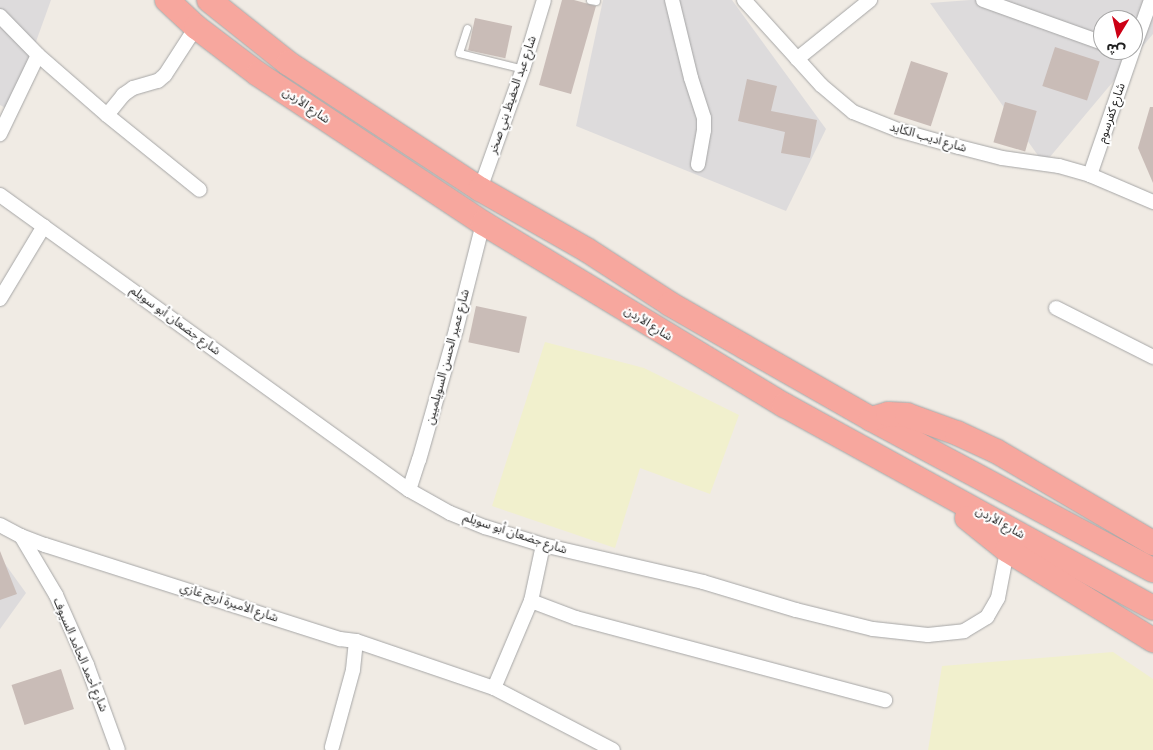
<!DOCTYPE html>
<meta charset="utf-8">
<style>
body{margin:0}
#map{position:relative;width:1153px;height:750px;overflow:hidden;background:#f0ebe4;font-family:Signika,"Noto Sans Arabic",sans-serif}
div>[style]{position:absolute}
.residential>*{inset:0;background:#dddbdc}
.farmland>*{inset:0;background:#f1f0cd}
.building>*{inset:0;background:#c9bcb7;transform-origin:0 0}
.roads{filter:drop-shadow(0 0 1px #a6a6a6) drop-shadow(0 0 1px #a6a6a6)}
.service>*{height:7px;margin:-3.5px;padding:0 3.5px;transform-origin:3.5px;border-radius:3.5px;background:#fff}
.minor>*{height:14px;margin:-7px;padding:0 7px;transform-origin:7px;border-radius:7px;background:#fff}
.trunk>*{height:24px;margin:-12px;padding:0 12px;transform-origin:12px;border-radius:12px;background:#f7a79e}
span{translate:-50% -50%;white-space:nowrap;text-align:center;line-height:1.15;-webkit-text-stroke:4px #fff;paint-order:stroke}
.street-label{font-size:12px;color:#1f1f1f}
.north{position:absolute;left:1093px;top:10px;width:50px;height:50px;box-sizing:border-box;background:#fff;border:1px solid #a5a5a5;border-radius:50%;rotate:189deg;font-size:14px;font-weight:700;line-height:20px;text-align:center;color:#1f1f1f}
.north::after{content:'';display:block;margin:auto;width:18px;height:22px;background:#cd0015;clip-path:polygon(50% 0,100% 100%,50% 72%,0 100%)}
</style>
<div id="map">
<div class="residential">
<i style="clip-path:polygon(0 0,51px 0,11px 111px,0 105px)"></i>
<i style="clip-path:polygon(603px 0,732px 0,826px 129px,786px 211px,576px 126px)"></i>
<i style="clip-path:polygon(evenodd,970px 0,1153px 0,1153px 34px,1044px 164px,930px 3px,970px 0,1103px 20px,1133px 20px,1133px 50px,1103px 50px,1103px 20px)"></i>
<i style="clip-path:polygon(0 557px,26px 593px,0 629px)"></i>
</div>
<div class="farmland">
<i style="clip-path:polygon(545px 342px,644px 368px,739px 415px,710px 494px,640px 468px,615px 548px,492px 506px)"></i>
<i style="clip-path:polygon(1113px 652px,1153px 679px,1153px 750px,928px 750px,942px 666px)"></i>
</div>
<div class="building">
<i style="clip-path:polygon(562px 0,574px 0,596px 6px,571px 94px,539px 85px)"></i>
<i style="left:475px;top:18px;width:38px;height:33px;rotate:12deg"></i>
<i style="left:1055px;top:47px;width:47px;height:41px;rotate:18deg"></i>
<i style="left:911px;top:61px;width:39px;height:56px;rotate:18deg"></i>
<i style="clip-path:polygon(747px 79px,777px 86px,771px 111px,817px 120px,810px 158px,781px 153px,785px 132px,738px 121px)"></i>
<i style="left:1005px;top:102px;width:33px;height:42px;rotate:16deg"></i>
<i style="clip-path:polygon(1150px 107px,1153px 107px,1153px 183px,1138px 148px)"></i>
<i style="left:476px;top:306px;width:52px;height:37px;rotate:12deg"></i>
<i style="clip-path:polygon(0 551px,17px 594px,0 600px)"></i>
<i style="left:61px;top:669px;width:42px;height:52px;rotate:72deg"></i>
</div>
<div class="roads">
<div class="service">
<i style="left:590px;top:0;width:6px;rotate:9deg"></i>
<i style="left:467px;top:28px;width:26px;rotate:108deg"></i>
<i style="left:459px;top:53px;width:66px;rotate:14deg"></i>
</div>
<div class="minor">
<i style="left:672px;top:0;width:80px;rotate:76.3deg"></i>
<i style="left:691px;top:78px;width:42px;rotate:72deg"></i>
<i style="left:704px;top:118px;width:12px;rotate:90deg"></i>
<i style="left:704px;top:130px;width:35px;rotate:100deg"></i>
<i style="left:744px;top:0;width:115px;rotate:47.8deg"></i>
<i style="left:821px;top:85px;width:42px;rotate:40.2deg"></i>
<i style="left:853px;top:112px;width:48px;rotate:21.8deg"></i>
<i style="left:898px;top:130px;width:63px;rotate:15.6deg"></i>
<i style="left:959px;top:147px;width:44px;rotate:14.3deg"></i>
<i style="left:1002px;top:158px;width:58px;rotate:8deg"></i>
<i style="left:1059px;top:166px;width:32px;rotate:16deg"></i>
<i style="left:1090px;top:175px;width:69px;rotate:23.2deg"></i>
<i style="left:983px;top:0;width:127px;rotate:19.7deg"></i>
<i style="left:0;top:16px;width:54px;rotate:45.7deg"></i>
<i style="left:38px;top:55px;width:88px;rotate:115.7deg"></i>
<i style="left:1133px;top:50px;width:53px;rotate:-70.2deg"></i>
<i style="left:38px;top:55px;width:91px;rotate:41deg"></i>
<i style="left:107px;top:115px;width:119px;rotate:38.9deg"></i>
<i style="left:797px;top:59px;width:94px;rotate:-38.9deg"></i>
<i style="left:107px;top:115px;width:26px;rotate:-51deg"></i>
<i style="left:123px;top:95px;width:12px;rotate:-35deg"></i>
<i style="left:133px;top:88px;width:26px;rotate:-16deg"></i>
<i style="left:158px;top:81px;width:9px;rotate:-41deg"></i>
<i style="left:165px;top:75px;width:57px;rotate:-57.1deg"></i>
<i style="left:1090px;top:175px;width:132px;rotate:-71deg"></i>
<i style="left:480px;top:189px;width:127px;rotate:-70.3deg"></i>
<i style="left:523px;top:69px;width:72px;rotate:-73.1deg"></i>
<i style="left:0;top:195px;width:504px;rotate:35.8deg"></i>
<i style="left:409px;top:490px;width:47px;rotate:29.3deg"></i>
<i style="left:450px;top:513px;width:38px;rotate:22deg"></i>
<i style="left:485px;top:527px;width:61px;rotate:17.2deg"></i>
<i style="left:543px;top:545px;width:164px;rotate:13deg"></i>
<i style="left:703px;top:582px;width:97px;rotate:16.8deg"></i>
<i style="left:796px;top:610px;width:79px;rotate:13.9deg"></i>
<i style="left:873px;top:629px;width:55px;rotate:6.2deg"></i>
<i style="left:928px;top:635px;width:36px;rotate:-6deg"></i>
<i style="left:964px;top:631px;width:27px;rotate:-31deg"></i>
<i style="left:987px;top:617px;width:22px;rotate:-60deg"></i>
<i style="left:998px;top:598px;width:53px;rotate:-79.1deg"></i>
<i style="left:0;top:299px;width:85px;rotate:-58.9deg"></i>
<i style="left:1056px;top:308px;width:109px;rotate:26.8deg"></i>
<i style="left:409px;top:490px;width:32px;rotate:-72deg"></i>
<i style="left:419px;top:460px;width:135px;rotate:-74.1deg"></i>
<i style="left:456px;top:330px;width:110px;rotate:-75.8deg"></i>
<i style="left:0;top:525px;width:24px;rotate:28deg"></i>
<i style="left:21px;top:536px;width:26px;rotate:21deg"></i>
<i style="left:45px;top:545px;width:310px;rotate:17.7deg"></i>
<i style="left:340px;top:639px;width:16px;rotate:7deg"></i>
<i style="left:356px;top:641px;width:29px;rotate:96deg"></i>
<i style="left:353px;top:670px;width:80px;rotate:105.3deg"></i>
<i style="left:21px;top:536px;width:69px;rotate:59.3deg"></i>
<i style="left:56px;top:595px;width:77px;rotate:66.1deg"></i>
<i style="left:87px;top:665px;width:90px;rotate:70deg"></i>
<i style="left:543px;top:545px;width:57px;rotate:102.1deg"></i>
<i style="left:531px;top:601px;width:48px;rotate:20.7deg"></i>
<i style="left:576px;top:618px;width:320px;rotate:14.9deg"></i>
<i style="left:356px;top:641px;width:146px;rotate:18.8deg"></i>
<i style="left:494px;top:688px;width:134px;rotate:27.5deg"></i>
<i style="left:494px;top:688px;width:95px;rotate:-67deg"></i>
</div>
<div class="trunk">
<i style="left:167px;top:0;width:40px;rotate:43deg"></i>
<i style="left:196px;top:27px;width:78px;rotate:37.2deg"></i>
<i style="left:258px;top:74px;width:270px;rotate:33.5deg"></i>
<i style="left:483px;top:223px;width:352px;rotate:31.2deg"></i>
<i style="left:784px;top:405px;width:421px;rotate:28.8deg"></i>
<i style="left:209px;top:0;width:101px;rotate:38.6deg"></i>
<i style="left:288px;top:63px;width:230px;rotate:33.3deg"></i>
<i style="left:480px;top:189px;width:123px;rotate:29.7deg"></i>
<i style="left:587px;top:250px;width:99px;rotate:33deg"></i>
<i style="left:670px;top:304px;width:86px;rotate:29.8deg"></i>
<i style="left:745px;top:347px;width:145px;rotate:29.7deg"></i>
<i style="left:871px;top:419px;width:320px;rotate:28.2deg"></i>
<i style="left:871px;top:419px;width:18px;rotate:-16deg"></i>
<i style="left:888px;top:414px;width:19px;rotate:3deg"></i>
<i style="left:907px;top:415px;width:53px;rotate:19.8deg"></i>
<i style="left:957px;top:433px;width:43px;rotate:24.8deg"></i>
<i style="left:996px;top:451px;width:182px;rotate:30.4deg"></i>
<i style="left:967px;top:518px;width:51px;rotate:38.7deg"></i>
<i style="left:1007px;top:550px;width:172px;rotate:31.7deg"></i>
</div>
</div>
<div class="street-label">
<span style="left:513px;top:95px;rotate:-71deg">شارع عبد الحفيظ بني صخر</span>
<span style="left:306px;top:106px;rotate:34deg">شارع الأردن</span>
<span style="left:1112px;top:113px;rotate:-71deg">شارع كفرسوم</span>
<span style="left:928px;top:138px;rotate:16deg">شارع أديب الكايد</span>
<span style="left:175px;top:321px;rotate:36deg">شارع جضعان أبو سويلم</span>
<span style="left:648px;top:324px;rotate:32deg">شارع الأردن</span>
<span style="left:448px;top:357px;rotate:-75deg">شارع عمير الحسن السويلميين</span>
<span style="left:1000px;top:523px;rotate:29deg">شارع الأردن</span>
<span style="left:515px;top:534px;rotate:18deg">شارع جضعان أبو سويلم</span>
<span style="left:229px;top:603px;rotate:18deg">شارع الأميرة أريج غازي</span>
<span style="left:80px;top:655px;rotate:67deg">شارع أحمد الحامد السيوف</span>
</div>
<div class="north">ش</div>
</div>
